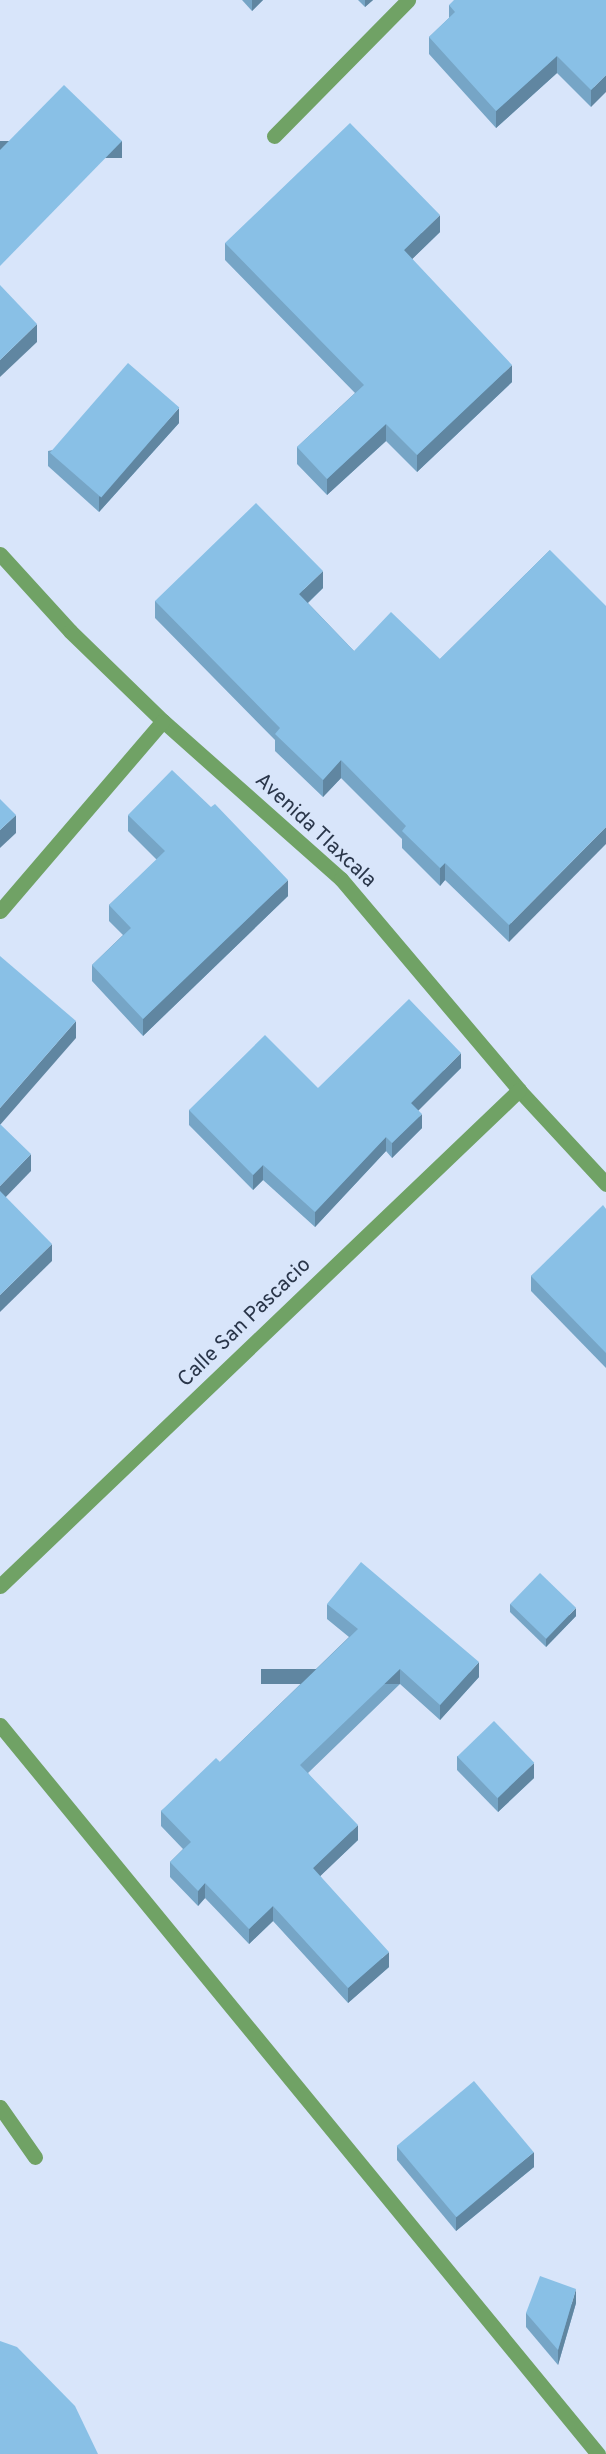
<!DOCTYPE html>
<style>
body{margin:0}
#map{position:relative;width:606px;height:2454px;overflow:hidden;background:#d8e5fa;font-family:Overpass,sans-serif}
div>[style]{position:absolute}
.minor>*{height:15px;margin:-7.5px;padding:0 7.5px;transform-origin:7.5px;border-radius:7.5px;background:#70a265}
.wall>*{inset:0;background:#76a5c6}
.shaded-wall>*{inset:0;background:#6086a1;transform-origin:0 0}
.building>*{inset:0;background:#89c0e6;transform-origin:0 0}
span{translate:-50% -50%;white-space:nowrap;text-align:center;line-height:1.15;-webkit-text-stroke:4.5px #d8e5fa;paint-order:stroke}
.street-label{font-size:21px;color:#2a364a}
</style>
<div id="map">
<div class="minor">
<i style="left:274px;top:136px;width:191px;rotate:-45.4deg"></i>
<i style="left:0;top:554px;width:104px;rotate:47.7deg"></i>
<i style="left:70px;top:631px;width:129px;rotate:44.1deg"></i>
<i style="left:163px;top:721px;width:238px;rotate:41.6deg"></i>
<i style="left:341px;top:879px;width:276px;rotate:49.8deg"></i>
<i style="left:519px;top:1090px;width:128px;rotate:47.2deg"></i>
<i style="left:0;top:911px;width:250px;rotate:-49.4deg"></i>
<i style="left:0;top:1586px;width:718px;rotate:-43.7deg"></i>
<i style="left:0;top:1725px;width:943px;rotate:50.64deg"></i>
<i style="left:0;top:2107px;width:61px;rotate:55deg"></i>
</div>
<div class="wall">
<i style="clip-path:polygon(242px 0,263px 0,252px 11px)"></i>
<i style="clip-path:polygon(358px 0,373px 0,365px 7px)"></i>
<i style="clip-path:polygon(606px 0,591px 107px,557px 73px,496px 128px,429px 54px,429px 37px,449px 18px,449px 5px)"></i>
<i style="clip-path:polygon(440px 232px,412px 259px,512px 382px,417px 472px,386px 441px,327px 495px,297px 464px,297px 447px,355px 393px,225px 260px,225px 243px)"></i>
<i style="clip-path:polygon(179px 423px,99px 512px,48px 466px,48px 451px)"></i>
<i style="clip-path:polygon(550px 550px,509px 942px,445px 880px,440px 886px,402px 848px,402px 839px,341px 778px,323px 797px,275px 751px,275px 740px,155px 618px,155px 601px,323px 588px,308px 603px,354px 651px,440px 659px)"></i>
<i style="clip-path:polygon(128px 815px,288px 896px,143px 1036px,92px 981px,92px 965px,123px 935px,109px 921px,109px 905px,157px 860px,128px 831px)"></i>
<i style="clip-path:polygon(461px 1068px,418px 1110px,422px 1128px,392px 1158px,386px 1151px,315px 1227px,263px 1180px,253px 1190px,189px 1125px,189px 1110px,318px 1088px)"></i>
<i style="clip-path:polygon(606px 1209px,606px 1368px,531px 1291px,531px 1276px)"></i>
<i style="clip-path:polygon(327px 1604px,479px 1677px,440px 1720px,400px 1684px,308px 1773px,358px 1840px,320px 1876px,389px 1967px,348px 2003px,273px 1921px,249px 1944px,205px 1898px,198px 1906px,170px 1877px,170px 1862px,183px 1849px,161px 1826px,161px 1811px,220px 1762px,349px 1637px,327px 1619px)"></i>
<i style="clip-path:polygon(510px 1604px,576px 1616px,546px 1647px,510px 1612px)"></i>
<i style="clip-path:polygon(457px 1756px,534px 1778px,498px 1812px,457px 1770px)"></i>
<i style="clip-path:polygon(397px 2146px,534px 2167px,456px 2231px,397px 2160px)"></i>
<i style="clip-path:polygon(576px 2303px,558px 2365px,526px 2327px,526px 2313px)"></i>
</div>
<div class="shaded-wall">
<i style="clip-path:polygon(252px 0,263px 0,252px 11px)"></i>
<i style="clip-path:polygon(365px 0,373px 0,365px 7px)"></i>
<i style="clip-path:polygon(557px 56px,557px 73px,496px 128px,496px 111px)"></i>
<i style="clip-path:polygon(606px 75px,606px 92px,591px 107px,591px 90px)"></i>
<i style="left:122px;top:141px;width:17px;height:175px;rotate:90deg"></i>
<i style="clip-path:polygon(440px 215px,440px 232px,404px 267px,404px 250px)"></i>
<i style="clip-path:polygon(37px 324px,37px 342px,0 377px,0 360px)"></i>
<i style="clip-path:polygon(512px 365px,512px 382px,417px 472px,417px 455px)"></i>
<i style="clip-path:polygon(179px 408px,179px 423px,99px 512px,99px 497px)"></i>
<i style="clip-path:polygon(386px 424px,386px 441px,327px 495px,327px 479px)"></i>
<i style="clip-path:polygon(323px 571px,323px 588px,299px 611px,299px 594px)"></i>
<i style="clip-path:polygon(341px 760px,341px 778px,323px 797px,323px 780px)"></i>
<i style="clip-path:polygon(16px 815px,16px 833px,0 848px,0 830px)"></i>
<i style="clip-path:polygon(606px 827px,606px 844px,509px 942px,509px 925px)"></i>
<i style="clip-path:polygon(445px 863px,445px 880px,440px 886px,440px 868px)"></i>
<i style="clip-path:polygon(288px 880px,288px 896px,143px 1036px,143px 1019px)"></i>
<i style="clip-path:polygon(76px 1021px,76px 1038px,0 1125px,0 1108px)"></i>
<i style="clip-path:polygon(461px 1053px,461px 1068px,411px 1118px,411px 1103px)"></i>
<i style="clip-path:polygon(422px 1114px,422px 1128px,392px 1158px,392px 1143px)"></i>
<i style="clip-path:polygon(386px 1137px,386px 1151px,315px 1227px,315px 1212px)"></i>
<i style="clip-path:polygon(31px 1154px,31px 1171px,0 1203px,0 1186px)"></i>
<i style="clip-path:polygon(263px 1165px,263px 1180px,253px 1190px,253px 1175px)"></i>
<i style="clip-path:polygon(52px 1244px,52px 1261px,0 1312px,0 1295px)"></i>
<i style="clip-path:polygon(576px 1608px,576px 1616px,546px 1647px,546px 1639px)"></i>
<i style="clip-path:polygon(479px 1662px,479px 1677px,440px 1720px,440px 1705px)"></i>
<i style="left:400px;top:1669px;width:15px;height:139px;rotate:90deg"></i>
<i style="clip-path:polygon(534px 1763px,534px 1778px,498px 1812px,498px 1797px)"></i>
<i style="clip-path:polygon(358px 1825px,358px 1840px,313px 1883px,313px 1868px)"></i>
<i style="clip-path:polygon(205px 1883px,205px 1898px,198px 1906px,198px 1891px)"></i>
<i style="clip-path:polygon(273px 1906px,273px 1921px,249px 1944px,249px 1929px)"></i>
<i style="clip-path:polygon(389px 1952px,389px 1967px,348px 2003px,348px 1988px)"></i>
<i style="clip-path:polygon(534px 2152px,534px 2167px,456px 2231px,456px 2216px)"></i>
<i style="clip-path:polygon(576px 2289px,576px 2303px,558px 2365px,558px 2350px)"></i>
</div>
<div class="building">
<i style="clip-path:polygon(454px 0,606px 0,606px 75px,591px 90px,557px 56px,496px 111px,429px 37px,455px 12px,449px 5px)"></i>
<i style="clip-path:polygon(64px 85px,122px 141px,0 266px,0 150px)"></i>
<i style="clip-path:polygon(350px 123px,440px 215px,404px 250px,512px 365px,417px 455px,386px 424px,327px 479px,297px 447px,364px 385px,225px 243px)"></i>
<i style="clip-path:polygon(0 285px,37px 324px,0 360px)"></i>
<i style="left:128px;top:363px;width:68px;height:119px;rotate:41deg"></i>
<i style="clip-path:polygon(256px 503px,323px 571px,299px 594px,354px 651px,391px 612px,440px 659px,550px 550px,606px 606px,606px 827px,509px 925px,445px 863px,440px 868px,402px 831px,406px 826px,341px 760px,323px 780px,275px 734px,280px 728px,155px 601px)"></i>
<i style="clip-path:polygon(172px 770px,211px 807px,215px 804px,288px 880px,143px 1019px,92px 965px,131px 928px,109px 905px,165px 851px,128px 815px)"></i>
<i style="clip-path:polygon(0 799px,16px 815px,0 830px)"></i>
<i style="clip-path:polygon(0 956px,76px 1021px,0 1108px)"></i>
<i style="clip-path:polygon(409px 999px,461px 1053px,411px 1103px,422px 1114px,392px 1143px,386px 1137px,315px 1212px,263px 1165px,253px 1175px,189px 1110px,265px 1035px,318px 1088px)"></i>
<i style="clip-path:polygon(0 1124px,31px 1154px,0 1186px)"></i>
<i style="clip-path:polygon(0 1191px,52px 1244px,0 1295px)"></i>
<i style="clip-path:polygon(603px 1205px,606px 1209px,606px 1353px,531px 1276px)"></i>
<i style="clip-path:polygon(361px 1562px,479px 1662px,440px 1705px,400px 1669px,300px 1765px,358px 1825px,313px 1868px,389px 1952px,348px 1988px,273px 1906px,249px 1929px,205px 1883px,198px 1891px,170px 1862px,191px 1842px,161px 1811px,216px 1758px,220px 1762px,358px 1629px,327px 1604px)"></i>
<i style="left:540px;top:1573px;width:50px;height:43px;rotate:44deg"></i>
<i style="left:494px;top:1721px;width:58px;height:51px;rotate:46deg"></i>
<i style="left:474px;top:2081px;width:93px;height:101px;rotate:50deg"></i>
<i style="clip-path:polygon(540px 2276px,576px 2289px,558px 2350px,526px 2313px)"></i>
<i style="clip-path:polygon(0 2341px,17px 2347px,75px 2406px,98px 2454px,0 2454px)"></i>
</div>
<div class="street-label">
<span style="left:315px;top:831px;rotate:43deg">Avenida Tlaxcala</span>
<span style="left:245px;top:1323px;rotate:-44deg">Calle San Pascacio</span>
</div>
</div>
